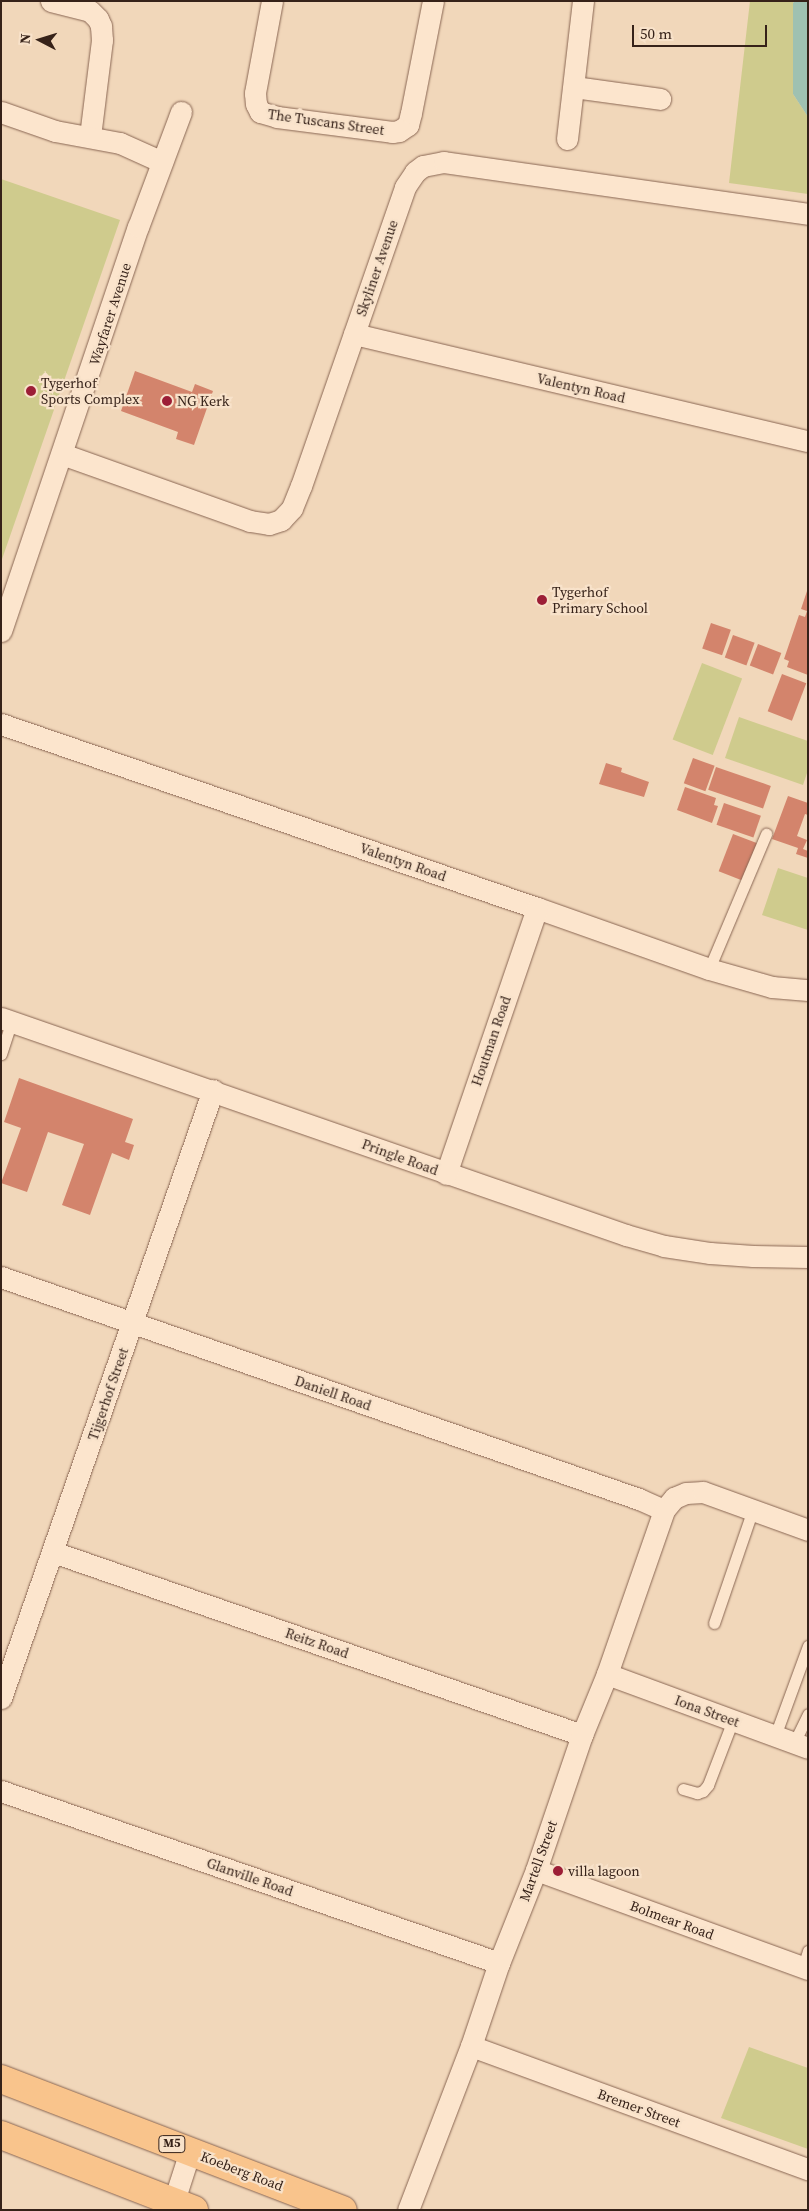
<!DOCTYPE html>
<style>
body{margin:0}
#map{position:relative;width:809px;height:2211px;overflow:hidden;background:#f1d7ba;font-family:"Source Serif 4",serif}
div>[style]{position:absolute}
.green>*{inset:0;background:#cfcb8d;transform-origin:0 0}
.water>*{inset:0;background:#9fc1b1}
.building>*{inset:0;background:#d3846c;transform-origin:0 0}
.roads{filter:drop-shadow(0 0 1px #896653) drop-shadow(0 0 1px #896653)}
.service>*{height:11px;margin:-5.5px;padding:0 5.5px;transform-origin:5.5px;border-radius:5.5px;background:#fce5cd}
.minor>*{height:21px;margin:-10.5px;padding:0 10.5px;transform-origin:10.5px;border-radius:10.5px;background:#fce5cd}
.primary>*{height:28px;margin:-14px;padding:0 14px;transform-origin:14px;border-radius:14px;background:#f9c48c}
.dots>*{width:14px;height:14px;translate:-50% -50%;box-sizing:border-box;border:2px solid #f8e2ca;border-radius:50%}
span{translate:-50% -50%;white-space:nowrap;text-align:center;line-height:1.15;-webkit-text-stroke:4.5px #f8e2ca;paint-order:stroke}
.shield-label span{padding:1px 4px;background:#f8e2ca;border:1px solid;border-radius:4px;-webkit-text-stroke-width:0}
.shield-label{font-size:12px;color:#362219;font-weight:700}
.street-label{font-size:14px;color:#362219}
.poi-label{font-size:14px;color:#362219}
.left{translate:0 -50%;text-align:left}
.frame{position:absolute;inset:0;border:2px solid #362219;pointer-events:none}
.north{position:absolute;left:15px;top:15px;width:50px;height:50px;-webkit-text-stroke:4px #f8e2ca;paint-order:stroke;rotate:275deg;font-size:14px;font-weight:700;line-height:20px;text-align:center;color:#362219}
.north::after{content:'';display:block;margin:auto;width:18px;height:22px;background:#362219;clip-path:polygon(50% 0,100% 100%,50% 72%,0 100%)}
.scale{position:absolute;left:632px;top:25px;width:135px;height:22px;box-sizing:border-box;border:2px solid #362219;border-top:0;padding-left:6px;font-size:15px;line-height:18px;white-space:nowrap;color:#362219;-webkit-text-stroke:4px #f8e2ca;paint-order:stroke}
</style>
<div id="map">
<div class="green">
<i style="clip-path:polygon(750px 1px,795px 1px,793px 3px,793px 94px,808px 117px,808px 194px,729px 183px)"></i>
<i style="clip-path:polygon(1px 179px,120px 220px,1px 562px)"></i>
<i style="left:702px;top:663px;width:43px;height:82px;rotate:21deg"></i>
<i style="clip-path:polygon(739px 717px,808px 741px,808px 770px,803px 785px,725px 758px)"></i>
<i style="clip-path:polygon(778px 868px,808px 878px,808px 930px,762px 915px)"></i>
<i style="clip-path:polygon(749px 2047px,808px 2068px,808px 2149px,721px 2118px)"></i>
</div>
<div class="water">
<i style="clip-path:polygon(795px 1px,808px 1px,808px 117px,793px 94px,793px 3px)"></i>
</div>
<div class="building">
<i style="clip-path:polygon(135px 371px,192px 392px,195px 384px,213px 391px,194px 445px,176px 439px,178px 432px,121px 411px)"></i>
<i style="clip-path:polygon(807px 591px,808px 591px,808px 675px,787px 667px,789px 661px,784px 659px,799px 615px,805px 617px,807px 611px,801px 609px)"></i>
<i style="left:711px;top:623px;width:21px;height:27px;rotate:19deg"></i>
<i style="left:733px;top:635px;width:23px;height:24px;rotate:20deg"></i>
<i style="left:758px;top:644px;width:25px;height:23px;rotate:21deg"></i>
<i style="left:782px;top:674px;width:26px;height:40px;rotate:21deg"></i>
<i style="left:693px;top:758px;width:23px;height:27px;rotate:20deg"></i>
<i style="clip-path:polygon(606px 763px,622px 768px,621px 772px,649px 782px,644px 797px,599px 784px)"></i>
<i style="left:716px;top:767px;width:58px;height:24px;rotate:19deg"></i>
<i style="clip-path:polygon(685px 787px,716px 798px,714px 805px,718px 806px,712px 823px,677px 810px)"></i>
<i style="clip-path:polygon(788px 796px,808px 803px,808px 815px,805px 814px,797px 836px,807px 840px,803px 849px,808px 851px,808px 858px,796px 854px,798px 848px,772px 839px)"></i>
<i style="left:724px;top:803px;width:39px;height:23px;rotate:19deg"></i>
<i style="left:733px;top:834px;width:26px;height:40px;rotate:21deg"></i>
<i style="clip-path:polygon(19px 1078px,133px 1119px,125px 1142px,134px 1145px,129px 1160px,112px 1153px,90px 1215px,62px 1205px,84px 1144px,48px 1132px,27px 1192px,1px 1183px,21px 1128px,4px 1122px)"></i>
</div>
<div class="roads">
<div class="service">
<i style="left:709px;top:969px;width:147px;rotate:-67.1deg"></i>
<i style="left:1px;top:1054px;width:35px;rotate:-72deg"></i>
<i style="left:714px;top:1623px;width:120px;rotate:-71.1deg"></i>
<i style="left:775px;top:1736px;width:96px;rotate:-69.9deg"></i>
<i style="left:794px;top:1743px;width:32px;rotate:-64deg"></i>
<i style="left:683px;top:1789px;width:15px;rotate:16deg"></i>
<i style="left:697px;top:1793px;width:6px;rotate:-18deg"></i>
<i style="left:703px;top:1791px;width:8px;rotate:-50deg"></i>
<i style="left:708px;top:1785px;width:70px;rotate:-69deg"></i>
<i style="left:803px;top:1967px;width:17px;rotate:-73deg"></i>
</div>
<div class="minor">
<i style="left:51px;top:1px;width:40px;rotate:14.4deg"></i>
<i style="left:90px;top:11px;width:11px;rotate:45deg"></i>
<i style="left:98px;top:19px;width:8px;rotate:67deg"></i>
<i style="left:101px;top:26px;width:14px;rotate:86deg"></i>
<i style="left:102px;top:40px;width:97px;rotate:97.1deg"></i>
<i style="left:272px;top:1px;width:94px;rotate:100.5deg"></i>
<i style="left:255px;top:93px;width:11px;rotate:85deg"></i>
<i style="left:256px;top:104px;width:9px;rotate:63deg"></i>
<i style="left:260px;top:112px;width:18px;rotate:16deg"></i>
<i style="left:277px;top:117px;width:116px;rotate:7.4deg"></i>
<i style="left:392px;top:132px;width:7px;rotate:-8deg"></i>
<i style="left:399px;top:131px;width:11px;rotate:-34deg"></i>
<i style="left:408px;top:125px;width:12px;rotate:-76deg"></i>
<i style="left:411px;top:113px;width:114px;rotate:-78.9deg"></i>
<i style="left:574px;top:87px;width:87px;rotate:7.9deg"></i>
<i style="left:1px;top:112px;width:57px;rotate:19.4deg"></i>
<i style="left:55px;top:131px;width:66px;rotate:10.5deg"></i>
<i style="left:120px;top:143px;width:46px;rotate:24.3deg"></i>
<i style="left:567px;top:139px;width:139px;rotate:-83.4deg"></i>
<i style="left:354px;top:334px;width:466px;rotate:13.3deg"></i>
<i style="left:62px;top:454px;width:200px;rotate:19.6deg"></i>
<i style="left:250px;top:521px;width:19px;rotate:9deg"></i>
<i style="left:269px;top:524px;width:13px;rotate:-18deg"></i>
<i style="left:281px;top:520px;width:16px;rotate:-47deg"></i>
<i style="left:292px;top:508px;width:24px;rotate:-68deg"></i>
<i style="left:301px;top:486px;width:317px;rotate:-70.8deg"></i>
<i style="left:405px;top:187px;width:18px;rotate:-56deg"></i>
<i style="left:415px;top:172px;width:10px;rotate:-37deg"></i>
<i style="left:423px;top:166px;width:21px;rotate:-11deg"></i>
<i style="left:444px;top:162px;width:368px;rotate:8.1deg"></i>
<i style="left:1px;top:631px;width:427px;rotate:-71.3deg"></i>
<i style="left:138px;top:227px;width:123px;rotate:-69.5deg"></i>
<i style="left:1px;top:724px;width:567px;rotate:18.95deg"></i>
<i style="left:537px;top:908px;width:182px;rotate:19.5deg"></i>
<i style="left:709px;top:969px;width:66px;rotate:15.9deg"></i>
<i style="left:772px;top:987px;width:36px;rotate:5deg"></i>
<i style="left:1px;top:1018px;width:662px;rotate:19.15deg"></i>
<i style="left:626px;top:1235px;width:40px;rotate:16deg"></i>
<i style="left:664px;top:1246px;width:47px;rotate:8.7deg"></i>
<i style="left:710px;top:1253px;width:43px;rotate:4deg"></i>
<i style="left:753px;top:1256px;width:55px;rotate:1deg"></i>
<i style="left:446px;top:1174px;width:281px;rotate:-71.1deg"></i>
<i style="left:1px;top:1277px;width:676px;rotate:19.19deg"></i>
<i style="left:639px;top:1499px;width:27px;rotate:24deg"></i>
<i style="left:53px;top:1552px;width:560px;rotate:19.08deg"></i>
<i style="left:607px;top:1674px;width:214px;rotate:20.2deg"></i>
<i style="left:1px;top:1698px;width:644px;rotate:-70.78deg"></i>
<i style="left:1px;top:1791px;width:527px;rotate:19.05deg"></i>
<i style="left:536px;top:1870px;width:289px;rotate:20deg"></i>
<i style="left:471px;top:2046px;width:359px;rotate:20.1deg"></i>
<i style="left:171px;top:2210px;width:62px;rotate:-72.1deg"></i>
<i style="left:408px;top:2210px;width:176px;rotate:-69deg"></i>
<i style="left:471px;top:2046px;width:88px;rotate:-71.4deg"></i>
<i style="left:499px;top:1963px;width:100px;rotate:-68.3deg"></i>
<i style="left:536px;top:1870px;width:143px;rotate:-71.2deg"></i>
<i style="left:582px;top:1735px;width:66px;rotate:-67.7deg"></i>
<i style="left:607px;top:1674px;width:174px;rotate:-70.8deg"></i>
<i style="left:664px;top:1510px;width:16px;rotate:-50deg"></i>
<i style="left:674px;top:1498px;width:13px;rotate:-23deg"></i>
<i style="left:686px;top:1493px;width:17px;rotate:-3deg"></i>
<i style="left:703px;top:1492px;width:112px;rotate:19.9deg"></i>
</div>
<div class="primary">
<i style="left:1px;top:2079px;width:366px;rotate:21deg"></i>
<i style="left:1px;top:2135px;width:207px;rotate:21.2deg"></i>
</div>
</div>
<div class="dots">
<i style="left:31px;top:391px;background:#9c1e36"></i>
<i style="left:167px;top:401px;background:#9c1e36"></i>
<i style="left:542px;top:600px;background:#9c1e36"></i>
<i style="left:558px;top:1871px;background:#9c1e36"></i>
</div>
<div class="shield-label">
<span style="left:172px;top:2144px">M5</span>
</div>
<div class="street-label">
<span style="left:326px;top:122px;rotate:8deg">The Tuscans Street</span>
<span style="left:377px;top:268px;rotate:-71deg">Skyliner Avenue</span>
<span style="left:110px;top:314px;rotate:-72deg">Wayfarer Avenue</span>
<span style="left:581px;top:388px;rotate:13deg">Valentyn Road</span>
<span style="left:403px;top:862px;rotate:19deg">Valentyn Road</span>
<span style="left:491px;top:1041px;rotate:-71deg">Houtman Road</span>
<span style="left:400px;top:1157px;rotate:20deg">Pringle Road</span>
<span style="left:333px;top:1393px;rotate:19deg">Daniell Road</span>
<span style="left:108px;top:1394px;rotate:-71deg">Tijgerhof Street</span>
<span style="left:317px;top:1643px;rotate:19deg">Reitz Road</span>
<span style="left:707px;top:1711px;rotate:20deg">Iona Street</span>
<span style="left:538px;top:1861px;rotate:-70deg">Martell Street</span>
<span style="left:250px;top:1877px;rotate:19deg">Glanville Road</span>
<span style="left:672px;top:1920px;rotate:20deg">Bolmear Road</span>
<span style="left:639px;top:2108px;rotate:20deg">Bremer Street</span>
<span style="left:242px;top:2171px;rotate:21deg">Koeberg Road</span>
</div>
<div class="poi-label">
<span class="left" style="left:41px;top:391px">Tygerhof<br>Sports Complex</span>
<span class="left" style="left:177px;top:401px">NG Kerk</span>
<span class="left" style="left:552px;top:600px">Tygerhof<br>Primary School</span>
<span class="left" style="left:568px;top:1871px">villa lagoon</span>
</div>
<div class="frame"></div>
<div class="north">N</div>
<div class="scale">50 m</div>
</div>
